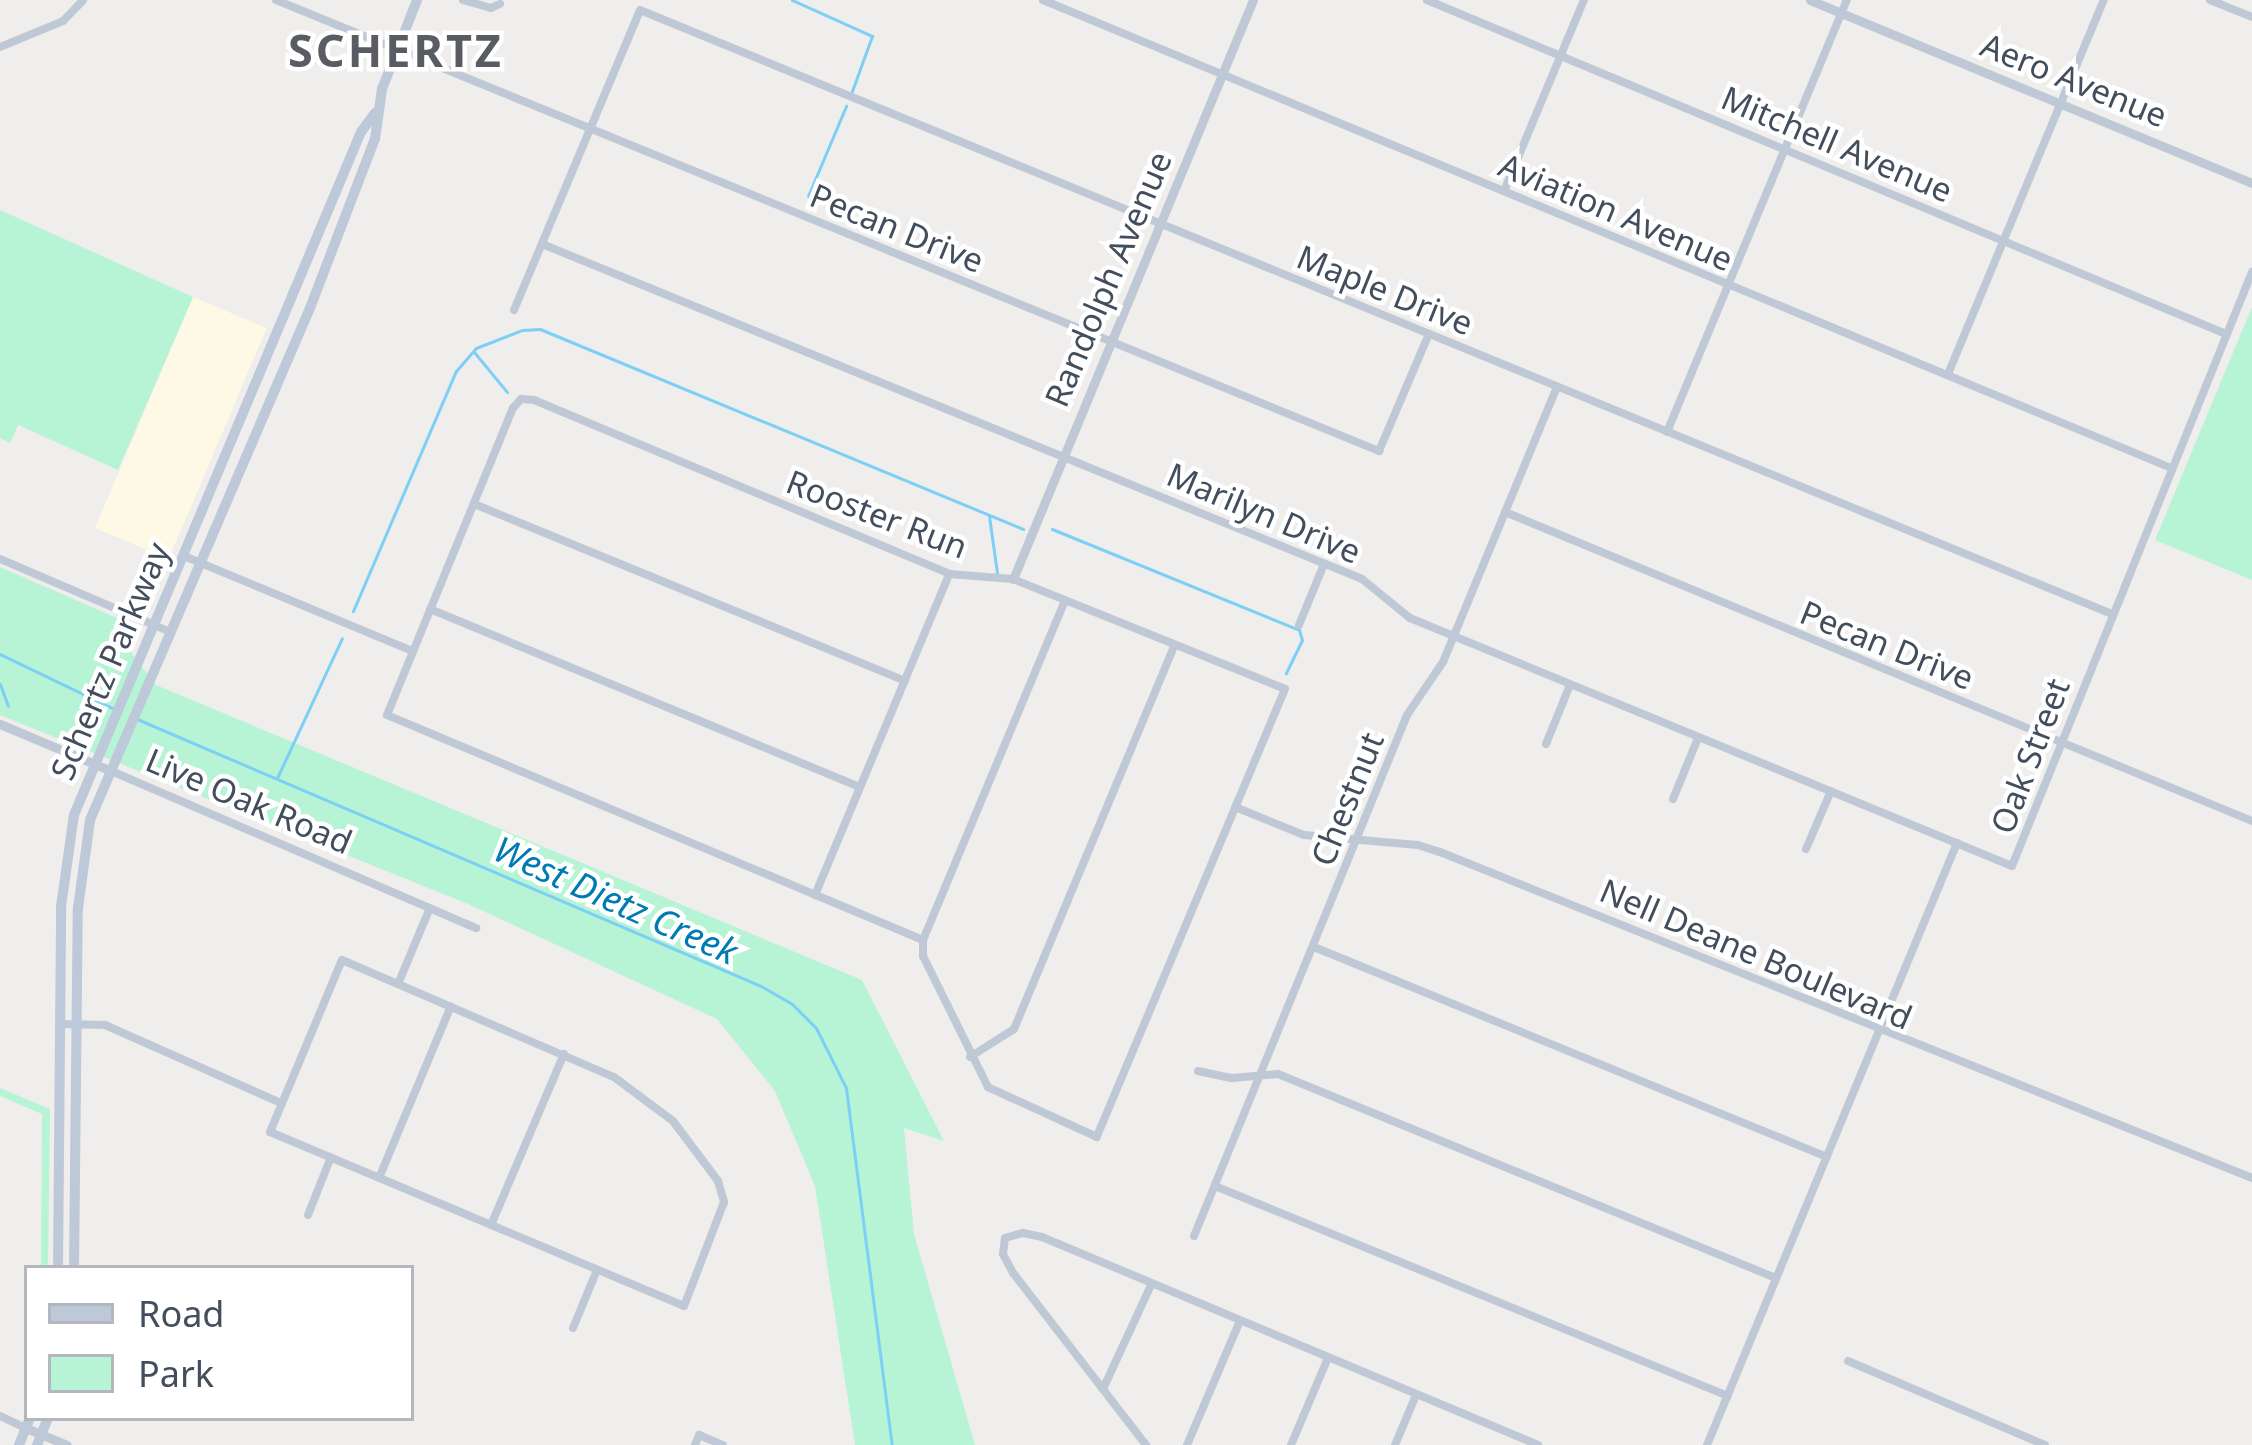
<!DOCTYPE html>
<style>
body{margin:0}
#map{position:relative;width:2252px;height:1445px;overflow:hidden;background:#f0eded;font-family:"Noto Sans",sans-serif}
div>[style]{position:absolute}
.commercial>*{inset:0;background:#fef9e4;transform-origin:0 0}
.green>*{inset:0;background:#b6f4d5}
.stream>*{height:3px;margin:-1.5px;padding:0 1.5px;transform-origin:1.5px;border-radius:1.5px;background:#7dcff6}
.minor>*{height:8px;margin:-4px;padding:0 4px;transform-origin:4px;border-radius:4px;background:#bfc8d5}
.tertiary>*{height:9px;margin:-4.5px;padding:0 4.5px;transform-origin:4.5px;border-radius:4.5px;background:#bfc8d5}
.secondary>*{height:10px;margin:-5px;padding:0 5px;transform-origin:5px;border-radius:5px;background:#bdc8d9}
span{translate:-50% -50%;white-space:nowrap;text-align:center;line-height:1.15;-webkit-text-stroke:9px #fff;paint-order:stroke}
.street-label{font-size:33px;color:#434e5d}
.water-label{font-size:36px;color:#007ab3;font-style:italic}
.district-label{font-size:45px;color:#595d63;font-weight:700;letter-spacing:3px}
.legend{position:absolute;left:24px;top:1265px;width:390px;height:156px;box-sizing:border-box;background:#fff;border:3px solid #b4b8be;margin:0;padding:15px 21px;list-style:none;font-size:36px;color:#434e5d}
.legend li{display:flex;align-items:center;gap:24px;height:60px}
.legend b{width:60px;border:3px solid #b4b8be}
</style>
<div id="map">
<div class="commercial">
<i style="left:193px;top:297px;width:80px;height:251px;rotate:23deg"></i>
</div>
<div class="green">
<i style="clip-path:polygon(0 210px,193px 297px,118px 470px,18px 425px,10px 443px,0 438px)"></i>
<i style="clip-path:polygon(2252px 307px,2252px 580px,2155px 540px)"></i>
<i style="clip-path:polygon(0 567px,140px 628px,130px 651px,156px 685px,862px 980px,944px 1141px,904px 1128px,914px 1234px,975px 1445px,855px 1445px,815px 1186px,775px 1091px,717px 1019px,468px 904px,0 715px)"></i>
<i style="clip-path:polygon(0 1088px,50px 1109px,48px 1268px,41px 1268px,42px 1114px,0 1096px)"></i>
</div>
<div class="stream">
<i style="left:792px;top:0;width:88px;rotate:24.2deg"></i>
<i style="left:872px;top:36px;width:59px;rotate:110deg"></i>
<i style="left:808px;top:196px;width:98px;rotate:-67.1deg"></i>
<i style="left:474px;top:352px;width:52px;rotate:50.5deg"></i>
<i style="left:989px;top:516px;width:58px;rotate:82deg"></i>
<i style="left:1052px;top:529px;width:267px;rotate:22.2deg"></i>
<i style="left:1299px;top:630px;width:10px;rotate:73deg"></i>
<i style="left:1302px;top:640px;width:37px;rotate:116deg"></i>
<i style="left:353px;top:611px;width:261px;rotate:-66.8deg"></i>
<i style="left:456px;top:371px;width:30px;rotate:-49deg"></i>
<i style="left:476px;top:348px;width:49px;rotate:-21.4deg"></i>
<i style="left:522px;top:330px;width:18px;rotate:-3deg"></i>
<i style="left:540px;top:329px;width:523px;rotate:22.49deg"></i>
<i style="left:0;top:654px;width:124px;rotate:25.7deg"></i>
<i style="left:0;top:684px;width:23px;rotate:70deg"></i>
<i style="left:137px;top:719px;width:679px;rotate:23.17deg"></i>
<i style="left:761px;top:986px;width:36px;rotate:30deg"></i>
<i style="left:792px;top:1004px;width:34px;rotate:45deg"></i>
<i style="left:816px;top:1028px;width:67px;rotate:63.4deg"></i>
<i style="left:846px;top:1088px;width:360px;rotate:82.7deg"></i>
<i style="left:277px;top:778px;width:154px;rotate:-65.1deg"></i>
</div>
<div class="minor">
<i style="left:276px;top:0;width:1192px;rotate:22.24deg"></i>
<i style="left:1379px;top:451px;width:127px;rotate:-66.9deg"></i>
<i style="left:463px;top:0;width:29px;rotate:16deg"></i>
<i style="left:491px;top:8px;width:10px;rotate:-24deg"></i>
<i style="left:1043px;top:0;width:1221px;rotate:22.53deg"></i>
<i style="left:1427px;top:0;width:866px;rotate:22.69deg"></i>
<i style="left:2210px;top:0;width:45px;rotate:22deg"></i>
<i style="left:0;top:47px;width:68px;rotate:-22.4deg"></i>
<i style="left:63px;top:21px;width:29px;rotate:-46deg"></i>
<i style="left:1504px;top:191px;width:207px;rotate:-67.3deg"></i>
<i style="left:542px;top:244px;width:886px;rotate:22.22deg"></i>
<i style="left:1362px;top:579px;width:62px;rotate:39.1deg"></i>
<i style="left:1410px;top:618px;width:651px;rotate:22.39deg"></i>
<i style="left:2012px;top:866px;width:641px;rotate:-68deg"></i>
<i style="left:514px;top:310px;width:325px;rotate:-67.2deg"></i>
<i style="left:640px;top:10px;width:1591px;rotate:22.31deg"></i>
<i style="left:1948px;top:374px;width:405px;rotate:-67.4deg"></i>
<i style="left:1667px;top:432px;width:468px;rotate:-67.4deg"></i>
<i style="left:474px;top:504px;width:466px;rotate:22.3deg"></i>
<i style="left:1505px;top:512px;width:808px;rotate:22.47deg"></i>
<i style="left:184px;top:556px;width:247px;rotate:22.6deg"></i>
<i style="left:0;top:559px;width:185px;rotate:23.2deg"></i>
<i style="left:430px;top:609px;width:465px;rotate:22.5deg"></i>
<i style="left:1299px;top:625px;width:66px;rotate:-67.7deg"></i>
<i style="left:1546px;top:744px;width:64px;rotate:-67.9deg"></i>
<i style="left:109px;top:770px;width:400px;rotate:23.3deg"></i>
<i style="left:1673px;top:799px;width:66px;rotate:-67.7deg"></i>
<i style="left:1235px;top:807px;width:74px;rotate:22.1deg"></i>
<i style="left:1304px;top:835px;width:114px;rotate:5deg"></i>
<i style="left:1418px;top:845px;width:23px;rotate:18deg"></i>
<i style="left:1440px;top:852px;width:875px;rotate:21.87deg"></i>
<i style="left:1806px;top:849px;width:63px;rotate:-66.7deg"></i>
<i style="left:815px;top:895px;width:348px;rotate:-67.3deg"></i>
<i style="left:923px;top:940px;width:581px;rotate:-157.23deg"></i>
<i style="left:387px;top:715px;width:332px;rotate:-67.7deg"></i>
<i style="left:513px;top:408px;width:12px;rotate:-48deg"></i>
<i style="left:521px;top:399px;width:13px;rotate:4deg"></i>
<i style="left:534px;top:400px;width:450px;rotate:22.7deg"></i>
<i style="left:949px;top:574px;width:64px;rotate:4.5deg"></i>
<i style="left:1013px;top:579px;width:293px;rotate:22deg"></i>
<i style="left:1285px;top:689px;width:486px;rotate:112.8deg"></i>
<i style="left:1097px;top:1137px;width:120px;rotate:-155.4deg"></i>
<i style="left:988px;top:1087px;width:146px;rotate:-116.4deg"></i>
<i style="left:923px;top:956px;width:16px;rotate:-90deg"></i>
<i style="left:923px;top:940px;width:368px;rotate:-67.3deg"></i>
<i style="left:1314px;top:947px;width:554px;rotate:22.26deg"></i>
<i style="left:342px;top:960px;width:296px;rotate:23.3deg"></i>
<i style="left:614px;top:1077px;width:74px;rotate:36.7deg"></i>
<i style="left:673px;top:1121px;width:75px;rotate:53.1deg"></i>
<i style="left:718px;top:1181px;width:22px;rotate:74deg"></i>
<i style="left:724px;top:1202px;width:111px;rotate:111deg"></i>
<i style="left:684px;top:1306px;width:449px;rotate:-157.2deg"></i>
<i style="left:270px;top:1132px;width:186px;rotate:-67.3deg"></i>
<i style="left:398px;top:984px;width:82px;rotate:-67.2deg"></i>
<i style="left:61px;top:1024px;width:44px;rotate:1.3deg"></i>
<i style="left:105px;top:1025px;width:193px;rotate:23.9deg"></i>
<i style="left:970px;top:1057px;width:52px;rotate:-32.5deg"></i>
<i style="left:1014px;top:1029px;width:416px;rotate:-67.3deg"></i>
<i style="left:1198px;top:1071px;width:35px;rotate:12deg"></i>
<i style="left:1232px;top:1078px;width:46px;rotate:-5deg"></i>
<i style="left:1278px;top:1074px;width:538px;rotate:22.28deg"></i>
<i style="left:379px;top:1178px;width:186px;rotate:-67.3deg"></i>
<i style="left:1215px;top:1186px;width:554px;rotate:22.26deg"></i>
<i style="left:308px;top:1215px;width:62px;rotate:-68.4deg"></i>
<i style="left:491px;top:1225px;width:186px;rotate:-66.9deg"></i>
<i style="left:1194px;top:1236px;width:563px;rotate:-67.76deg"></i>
<i style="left:1407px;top:715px;width:64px;rotate:-55.8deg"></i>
<i style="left:1443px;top:662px;width:298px;rotate:-67.5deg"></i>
<i style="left:573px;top:1328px;width:63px;rotate:-67.5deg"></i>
<i style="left:1848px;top:1361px;width:214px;rotate:23.1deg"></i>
<i style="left:1103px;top:1389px;width:115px;rotate:-65.2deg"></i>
<i style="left:0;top:1416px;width:29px;rotate:25deg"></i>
<i style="left:695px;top:1445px;width:11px;rotate:-68deg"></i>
<i style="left:699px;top:1435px;width:26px;rotate:23deg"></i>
<i style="left:1146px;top:1445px;width:217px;rotate:-127.7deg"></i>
<i style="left:1013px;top:1273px;width:21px;rotate:-118deg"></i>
<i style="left:1003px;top:1254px;width:16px;rotate:-83deg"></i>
<i style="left:1005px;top:1238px;width:19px;rotate:-16deg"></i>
<i style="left:1023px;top:1233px;width:19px;rotate:12deg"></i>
<i style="left:1042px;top:1237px;width:538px;rotate:22.75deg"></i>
<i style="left:1187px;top:1445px;width:135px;rotate:-66.9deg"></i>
<i style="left:1291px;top:1445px;width:95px;rotate:-67deg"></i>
<i style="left:1395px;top:1445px;width:54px;rotate:-67.2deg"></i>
<i style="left:1707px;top:1445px;width:652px;rotate:-67.45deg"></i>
</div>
<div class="tertiary">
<i style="left:1810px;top:0;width:478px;rotate:22.5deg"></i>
<i style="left:1013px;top:579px;width:627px;rotate:-67.49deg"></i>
<i style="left:0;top:724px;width:118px;rotate:22.9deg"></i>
<i style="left:26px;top:1428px;width:44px;rotate:22.5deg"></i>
</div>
<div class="secondary">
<i style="left:58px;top:1268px;width:361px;rotate:-89.5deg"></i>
<i style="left:61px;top:907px;width:93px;rotate:-82deg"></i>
<i style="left:74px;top:815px;width:741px;rotate:-67.21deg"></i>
<i style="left:361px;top:132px;width:24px;rotate:-54deg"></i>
<i style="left:74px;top:1268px;width:360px;rotate:-89.4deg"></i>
<i style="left:78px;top:908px;width:89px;rotate:-82.2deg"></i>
<i style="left:90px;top:820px;width:557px;rotate:-66.75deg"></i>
<i style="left:310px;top:308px;width:181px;rotate:-69deg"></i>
<i style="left:375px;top:139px;width:50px;rotate:-82deg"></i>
<i style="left:382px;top:89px;width:96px;rotate:-68.5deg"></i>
<i style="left:19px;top:1445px;width:29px;rotate:-68deg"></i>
<i style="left:37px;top:1445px;width:29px;rotate:-68deg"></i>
</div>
<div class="street-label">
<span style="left:2074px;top:80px;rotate:22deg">Aero Avenue</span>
<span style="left:1837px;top:144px;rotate:23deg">Mitchell Avenue</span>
<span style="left:1616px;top:212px;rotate:23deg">Aviation Avenue</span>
<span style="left:897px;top:228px;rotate:22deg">Pecan Drive</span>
<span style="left:1108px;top:279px;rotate:-67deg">Randolph Avenue</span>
<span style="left:1385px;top:290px;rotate:22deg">Maple Drive</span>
<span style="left:1264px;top:513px;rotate:23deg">Marilyn Drive</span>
<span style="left:877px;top:514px;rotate:21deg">Rooster Run</span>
<span style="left:1887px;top:645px;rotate:22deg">Pecan Drive</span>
<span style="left:110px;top:661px;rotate:-67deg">Schertz Parkway</span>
<span style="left:2030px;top:756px;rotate:-69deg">Oak Street</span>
<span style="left:1347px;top:799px;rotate:-68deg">Chestnut</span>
<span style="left:249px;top:801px;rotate:23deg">Live Oak Road</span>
<span style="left:1756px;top:954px;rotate:23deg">Nell Deane Boulevard</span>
</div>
<div class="water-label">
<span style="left:616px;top:900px;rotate:24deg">West Dietz Creek</span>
</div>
<div class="district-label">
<span style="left:396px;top:50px">SCHERTZ</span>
</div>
<ul class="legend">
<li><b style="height:15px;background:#bdc8d9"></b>Road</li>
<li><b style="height:33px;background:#b6f4d5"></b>Park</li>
</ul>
</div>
